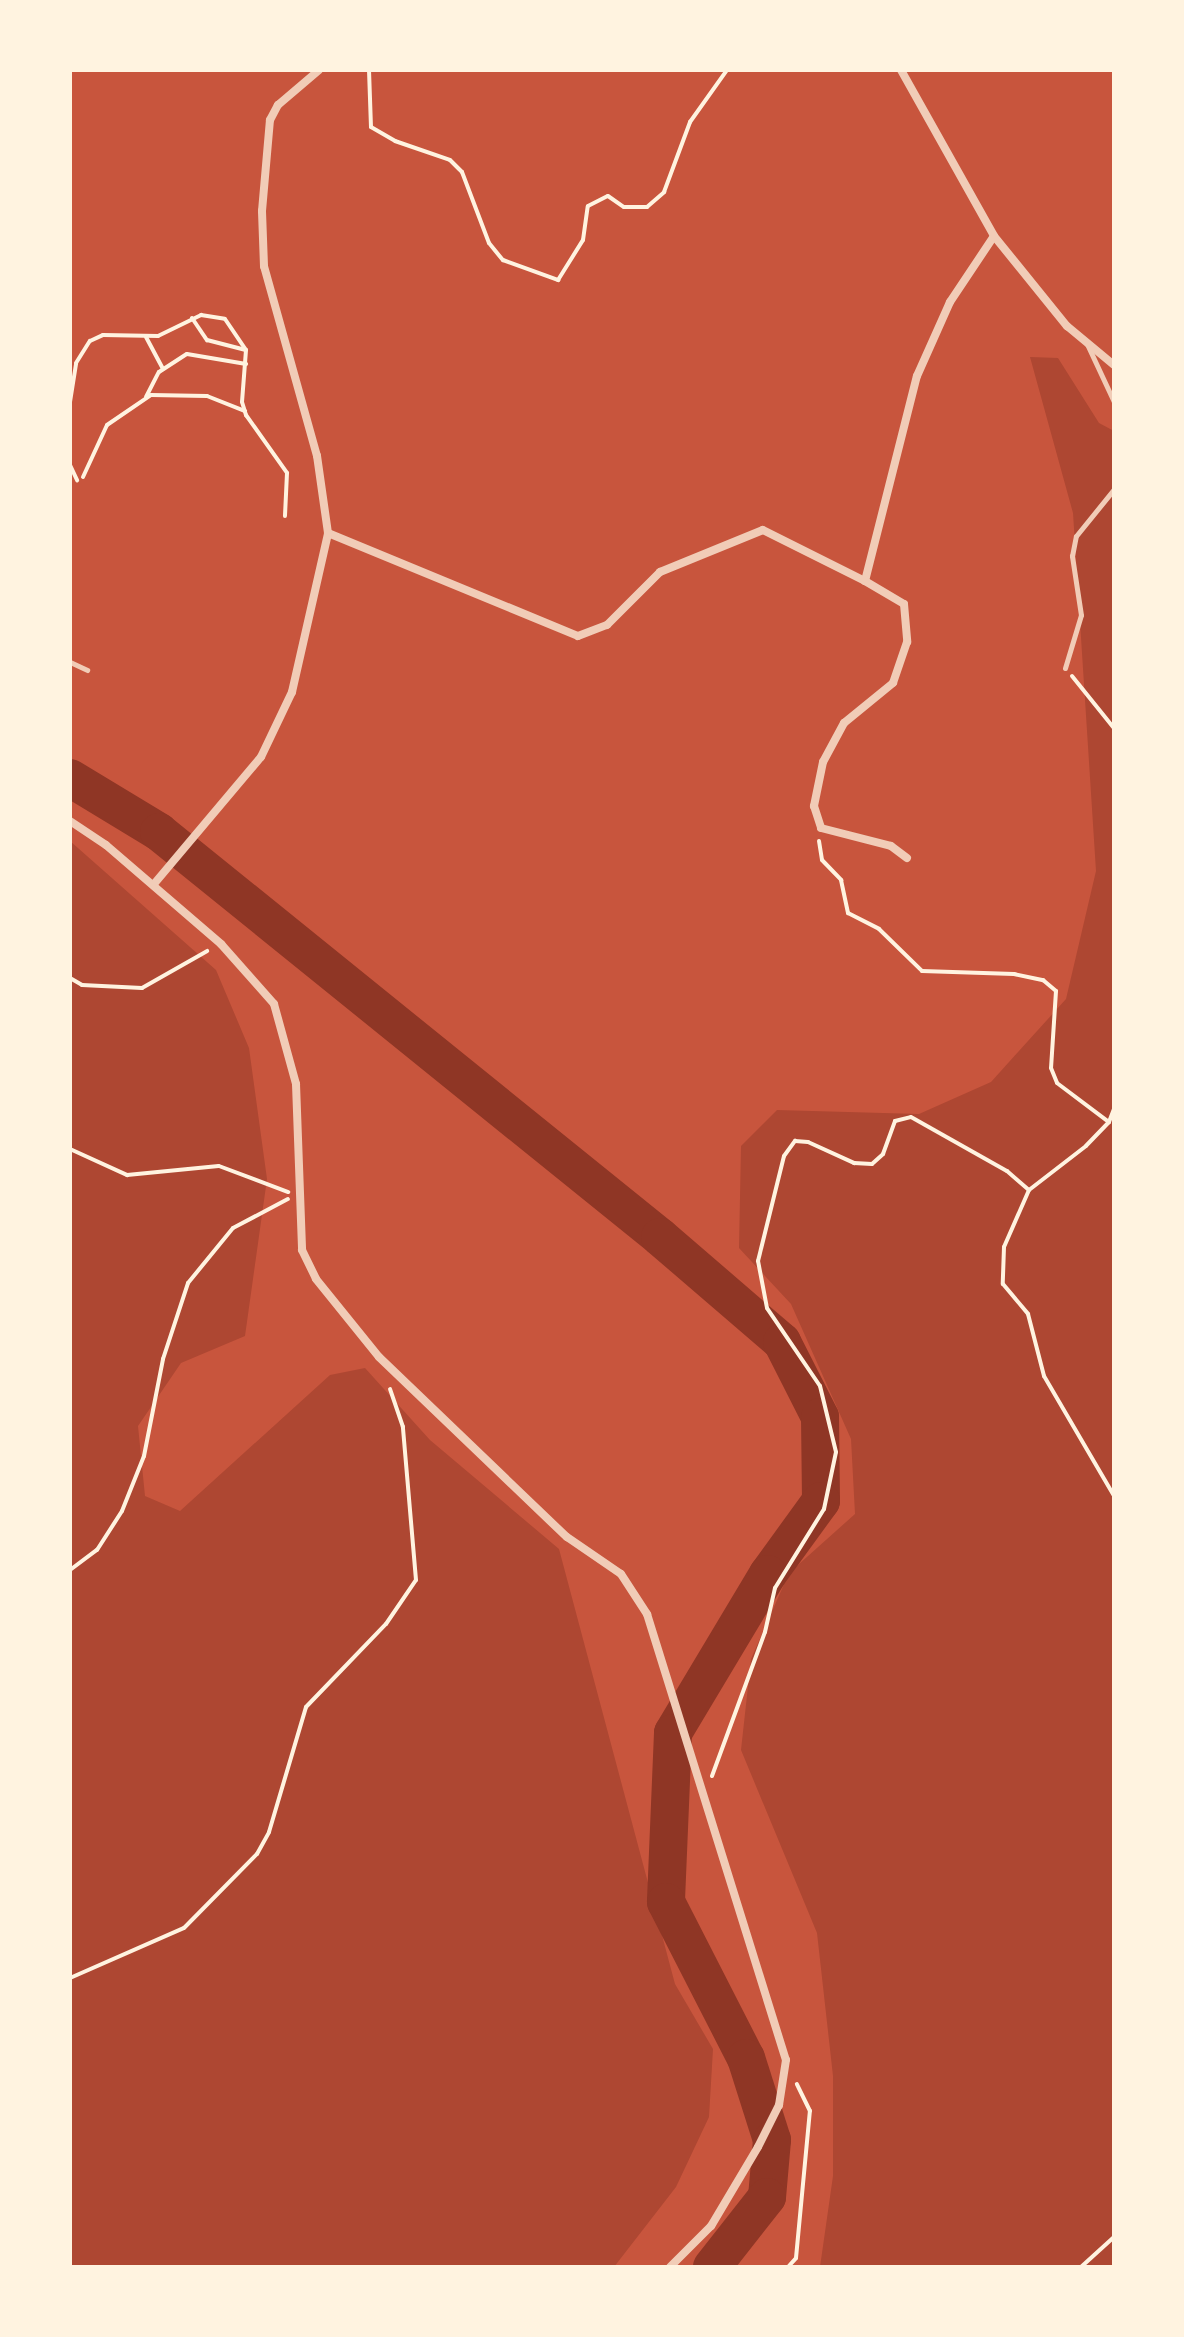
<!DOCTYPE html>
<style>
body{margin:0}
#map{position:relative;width:1184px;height:2337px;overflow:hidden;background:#c8553d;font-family:"Fira Sans",sans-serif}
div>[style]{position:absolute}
.green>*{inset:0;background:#ae4732}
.river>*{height:38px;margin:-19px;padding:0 19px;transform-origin:19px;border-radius:19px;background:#8f3625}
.path>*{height:4px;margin:-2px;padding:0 2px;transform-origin:2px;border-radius:2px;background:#fff3e0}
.service>*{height:5px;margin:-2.5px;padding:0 2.5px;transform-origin:2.5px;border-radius:2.5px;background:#f1ccb7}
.minor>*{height:8px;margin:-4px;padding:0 4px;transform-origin:4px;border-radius:4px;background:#f1ccb7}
span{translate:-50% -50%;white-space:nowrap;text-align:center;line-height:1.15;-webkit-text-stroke:6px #fff3e0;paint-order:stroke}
.frame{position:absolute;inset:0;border:72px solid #fff3e0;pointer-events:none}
</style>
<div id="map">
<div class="green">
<i style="clip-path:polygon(1030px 357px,1058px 358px,1099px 423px,1114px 431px,1114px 2267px,820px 2267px,833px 2176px,833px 2076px,817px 1933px,741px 1750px,751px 1659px,789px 1573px,855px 1514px,851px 1439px,791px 1304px,739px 1248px,741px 1146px,777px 1110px,919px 1114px,991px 1082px,1066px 999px,1096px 871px,1073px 513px)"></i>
<i style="clip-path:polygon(70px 841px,216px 970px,249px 1048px,267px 1179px,245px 1336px,181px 1363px,138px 1426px,145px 1496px,180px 1511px,330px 1375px,365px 1368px,430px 1440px,559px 1549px,675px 1984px,713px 2049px,709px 2117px,676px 2187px,614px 2267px,70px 2267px)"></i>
</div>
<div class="river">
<i style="left:70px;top:778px;width:104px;rotate:31.2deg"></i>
<i style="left:159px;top:832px;width:644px;rotate:38.95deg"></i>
<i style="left:660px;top:1237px;width:161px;rotate:40.7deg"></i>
<i style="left:782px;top:1342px;width:84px;rotate:63.1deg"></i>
<i style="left:820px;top:1417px;width:84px;rotate:89.3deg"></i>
<i style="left:821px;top:1501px;width:90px;rotate:126deg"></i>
<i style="left:768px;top:1574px;width:185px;rotate:120.9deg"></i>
<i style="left:673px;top:1733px;width:169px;rotate:92.4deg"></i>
<i style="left:666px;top:1902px;width:175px;rotate:62.9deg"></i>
<i style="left:746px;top:2058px;width:86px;rotate:72.4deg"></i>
<i style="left:772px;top:2140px;width:57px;rotate:95deg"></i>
<i style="left:767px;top:2197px;width:89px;rotate:128.2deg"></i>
</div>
<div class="path">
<i style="left:369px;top:70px;width:57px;rotate:88deg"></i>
<i style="left:371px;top:127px;width:28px;rotate:30deg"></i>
<i style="left:395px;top:141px;width:58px;rotate:19.1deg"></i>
<i style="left:450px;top:160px;width:17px;rotate:45deg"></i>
<i style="left:462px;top:172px;width:76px;rotate:69.2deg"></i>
<i style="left:489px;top:243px;width:22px;rotate:51deg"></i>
<i style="left:503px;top:260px;width:59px;rotate:20deg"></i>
<i style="left:558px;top:280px;width:47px;rotate:-58deg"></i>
<i style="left:583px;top:240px;width:34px;rotate:-82deg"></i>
<i style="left:588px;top:206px;width:22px;rotate:-27deg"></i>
<i style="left:608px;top:196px;width:19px;rotate:35deg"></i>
<i style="left:624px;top:207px;width:23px"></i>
<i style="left:647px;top:207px;width:23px;rotate:-41deg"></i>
<i style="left:664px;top:192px;width:75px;rotate:-69.6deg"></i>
<i style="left:690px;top:122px;width:64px;rotate:-54.6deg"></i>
<i style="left:192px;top:318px;width:27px;rotate:56deg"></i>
<i style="left:207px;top:340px;width:40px;rotate:14.4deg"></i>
<i style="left:146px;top:337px;width:36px;rotate:62deg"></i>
<i style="left:146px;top:397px;width:28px;rotate:-63deg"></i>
<i style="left:159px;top:372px;width:33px;rotate:-33deg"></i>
<i style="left:187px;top:354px;width:60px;rotate:9.6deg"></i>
<i style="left:70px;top:402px;width:39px;rotate:-81deg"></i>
<i style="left:76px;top:363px;width:26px;rotate:-58deg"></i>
<i style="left:90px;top:341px;width:14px;rotate:-25deg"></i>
<i style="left:103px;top:335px;width:55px;rotate:1deg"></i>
<i style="left:158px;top:336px;width:48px;rotate:-26deg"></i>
<i style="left:201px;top:315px;width:24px;rotate:9deg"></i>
<i style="left:225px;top:319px;width:37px;rotate:56deg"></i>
<i style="left:246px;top:350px;width:52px;rotate:94.4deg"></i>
<i style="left:242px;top:402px;width:14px;rotate:73deg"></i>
<i style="left:246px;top:415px;width:71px;rotate:54.7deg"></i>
<i style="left:287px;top:473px;width:43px;rotate:92.7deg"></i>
<i style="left:70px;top:465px;width:17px;rotate:65deg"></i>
<i style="left:83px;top:477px;width:57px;rotate:-65.2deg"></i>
<i style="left:107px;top:425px;width:53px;rotate:-34.3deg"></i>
<i style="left:151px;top:395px;width:56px;rotate:1deg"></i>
<i style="left:207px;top:396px;width:41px;rotate:21.5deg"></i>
<i style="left:1072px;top:676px;width:67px;rotate:51.1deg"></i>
<i style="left:819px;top:841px;width:19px;rotate:81deg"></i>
<i style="left:822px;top:860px;width:28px;rotate:46deg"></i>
<i style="left:841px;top:880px;width:34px;rotate:78deg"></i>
<i style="left:848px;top:913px;width:35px;rotate:27deg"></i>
<i style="left:879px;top:929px;width:60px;rotate:44.3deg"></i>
<i style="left:922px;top:971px;width:92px;rotate:1.9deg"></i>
<i style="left:1014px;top:974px;width:30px;rotate:12deg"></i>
<i style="left:1043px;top:980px;width:17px;rotate:40deg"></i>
<i style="left:1056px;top:991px;width:77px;rotate:93.7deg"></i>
<i style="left:1051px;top:1068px;width:16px;rotate:68deg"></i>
<i style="left:1057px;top:1083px;width:65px;rotate:36.9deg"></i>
<i style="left:70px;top:978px;width:14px;rotate:30deg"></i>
<i style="left:82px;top:985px;width:60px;rotate:2.9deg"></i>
<i style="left:142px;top:988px;width:75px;rotate:-29.6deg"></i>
<i style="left:1114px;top:1109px;width:14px;rotate:111deg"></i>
<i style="left:1109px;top:1122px;width:33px;rotate:134deg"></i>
<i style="left:1086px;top:1146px;width:72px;rotate:142.3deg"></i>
<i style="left:1029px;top:1190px;width:62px;rotate:113.7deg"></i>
<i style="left:1004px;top:1247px;width:37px;rotate:92deg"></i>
<i style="left:1003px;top:1284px;width:39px;rotate:50deg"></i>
<i style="left:1028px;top:1314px;width:64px;rotate:75.5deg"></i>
<i style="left:1044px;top:1376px;width:139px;rotate:59.7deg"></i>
<i style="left:70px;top:1149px;width:63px;rotate:24.5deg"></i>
<i style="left:127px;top:1175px;width:92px;rotate:-5.6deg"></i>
<i style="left:219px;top:1166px;width:74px;rotate:20.6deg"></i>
<i style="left:70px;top:1570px;width:34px;rotate:-37deg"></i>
<i style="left:97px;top:1550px;width:46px;rotate:-57.3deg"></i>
<i style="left:122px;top:1511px;width:59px;rotate:-68.2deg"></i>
<i style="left:144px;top:1456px;width:99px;rotate:-78.9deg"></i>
<i style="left:163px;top:1359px;width:80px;rotate:-71.8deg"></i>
<i style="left:188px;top:1283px;width:71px;rotate:-50.7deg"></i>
<i style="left:233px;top:1228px;width:62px;rotate:-27.8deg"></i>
<i style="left:712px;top:1776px;width:153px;rotate:-69.8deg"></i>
<i style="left:765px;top:1632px;width:45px;rotate:-77.2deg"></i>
<i style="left:775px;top:1588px;width:93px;rotate:-58.2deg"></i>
<i style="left:824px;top:1509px;width:58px;rotate:-78.1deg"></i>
<i style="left:836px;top:1452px;width:68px;rotate:-103.6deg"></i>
<i style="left:820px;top:1386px;width:94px;rotate:-124.2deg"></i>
<i style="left:767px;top:1308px;width:48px;rotate:-100.8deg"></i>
<i style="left:758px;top:1261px;width:108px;rotate:-76.1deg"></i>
<i style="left:784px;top:1156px;width:19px;rotate:-54deg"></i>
<i style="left:795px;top:1141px;width:13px;rotate:4deg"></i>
<i style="left:808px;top:1142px;width:51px;rotate:24.5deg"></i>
<i style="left:854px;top:1163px;width:18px;rotate:3deg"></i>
<i style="left:872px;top:1164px;width:15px;rotate:-42deg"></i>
<i style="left:883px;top:1154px;width:35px;rotate:-70deg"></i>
<i style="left:895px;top:1121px;width:16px;rotate:-14deg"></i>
<i style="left:911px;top:1117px;width:110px;rotate:29.4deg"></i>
<i style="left:1007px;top:1171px;width:29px;rotate:41deg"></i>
<i style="left:70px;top:1978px;width:124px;rotate:-23.7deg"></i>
<i style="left:184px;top:1928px;width:104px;rotate:-45.4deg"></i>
<i style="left:257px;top:1854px;width:25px;rotate:-61deg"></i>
<i style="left:269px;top:1832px;width:130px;rotate:-73.5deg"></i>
<i style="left:306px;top:1707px;width:115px;rotate:-46.1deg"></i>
<i style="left:386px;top:1624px;width:53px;rotate:-55.7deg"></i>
<i style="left:416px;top:1580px;width:154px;rotate:-94.9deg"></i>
<i style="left:403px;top:1427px;width:40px;rotate:-108.9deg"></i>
<i style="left:788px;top:2267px;width:12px;rotate:-48deg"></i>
<i style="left:796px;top:2258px;width:148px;rotate:-84.6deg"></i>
<i style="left:810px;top:2111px;width:30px;rotate:-116deg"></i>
<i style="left:1081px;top:2267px;width:45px;rotate:-42.3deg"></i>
</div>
<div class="service">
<i style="left:1087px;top:344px;width:64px;rotate:65deg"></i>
<i style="left:70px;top:662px;width:19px;rotate:25deg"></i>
<i style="left:1065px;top:668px;width:55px;rotate:-73.2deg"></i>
<i style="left:1081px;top:615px;width:60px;rotate:-98.7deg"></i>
<i style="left:1072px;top:556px;width:20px;rotate:-79deg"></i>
<i style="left:1076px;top:536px;width:60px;rotate:-51deg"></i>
</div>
<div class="minor">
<i style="left:901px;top:70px;width:190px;rotate:60.7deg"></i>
<i style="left:994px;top:236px;width:116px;rotate:51deg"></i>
<i style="left:1067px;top:326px;width:61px;rotate:39.7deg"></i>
<i style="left:328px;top:533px;width:270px;rotate:22.4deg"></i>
<i style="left:578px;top:636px;width:31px;rotate:-21deg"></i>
<i style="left:607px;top:625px;width:75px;rotate:-45deg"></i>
<i style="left:660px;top:572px;width:111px;rotate:-22.2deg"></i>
<i style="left:763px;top:530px;width:114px;rotate:26.6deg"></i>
<i style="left:865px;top:581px;width:45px;rotate:30.5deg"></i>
<i style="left:904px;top:604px;width:38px;rotate:85deg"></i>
<i style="left:907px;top:642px;width:43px;rotate:108.9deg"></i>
<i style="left:893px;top:683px;width:63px;rotate:140.8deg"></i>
<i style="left:844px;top:723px;width:44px;rotate:118.3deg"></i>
<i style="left:823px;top:762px;width:45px;rotate:101.6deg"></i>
<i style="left:814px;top:806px;width:23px;rotate:72deg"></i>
<i style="left:821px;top:828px;width:72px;rotate:14.4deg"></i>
<i style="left:891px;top:846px;width:20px;rotate:37deg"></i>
<i style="left:865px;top:581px;width:211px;rotate:-75.8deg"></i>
<i style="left:917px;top:376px;width:81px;rotate:-66deg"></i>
<i style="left:950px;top:302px;width:79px;rotate:-56.3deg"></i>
<i style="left:70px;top:821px;width:43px;rotate:33.7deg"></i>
<i style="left:106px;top:845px;width:152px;rotate:40.7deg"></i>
<i style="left:221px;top:944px;width:80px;rotate:48.5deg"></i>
<i style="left:274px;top:1004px;width:83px;rotate:74.6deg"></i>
<i style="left:296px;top:1084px;width:166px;rotate:87.9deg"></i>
<i style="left:302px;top:1250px;width:32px;rotate:64deg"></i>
<i style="left:316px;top:1279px;width:100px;rotate:51.1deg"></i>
<i style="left:379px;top:1357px;width:260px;rotate:43.8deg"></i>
<i style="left:567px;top:1537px;width:65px;rotate:34.4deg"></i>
<i style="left:621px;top:1574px;width:48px;rotate:57deg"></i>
<i style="left:647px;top:1614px;width:467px;rotate:72.7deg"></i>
<i style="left:786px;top:2060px;width:46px;rotate:98.8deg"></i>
<i style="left:779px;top:2105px;width:47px;rotate:116.6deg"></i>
<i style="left:758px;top:2147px;width:92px;rotate:120.7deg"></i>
<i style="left:711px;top:2226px;width:58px;rotate:135deg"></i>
<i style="left:154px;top:884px;width:166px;rotate:-49.9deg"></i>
<i style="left:261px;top:757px;width:72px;rotate:-64.5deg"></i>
<i style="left:292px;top:692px;width:163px;rotate:-77.2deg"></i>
<i style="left:328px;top:533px;width:78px;rotate:-98.1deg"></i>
<i style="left:317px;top:456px;width:197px;rotate:-105.6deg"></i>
<i style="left:264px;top:266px;width:55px;rotate:-92.1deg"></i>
<i style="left:262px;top:211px;width:91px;rotate:-85deg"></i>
<i style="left:270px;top:120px;width:17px;rotate:-62deg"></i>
<i style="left:278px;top:105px;width:54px;rotate:-40.5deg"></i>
</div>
<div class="frame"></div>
</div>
